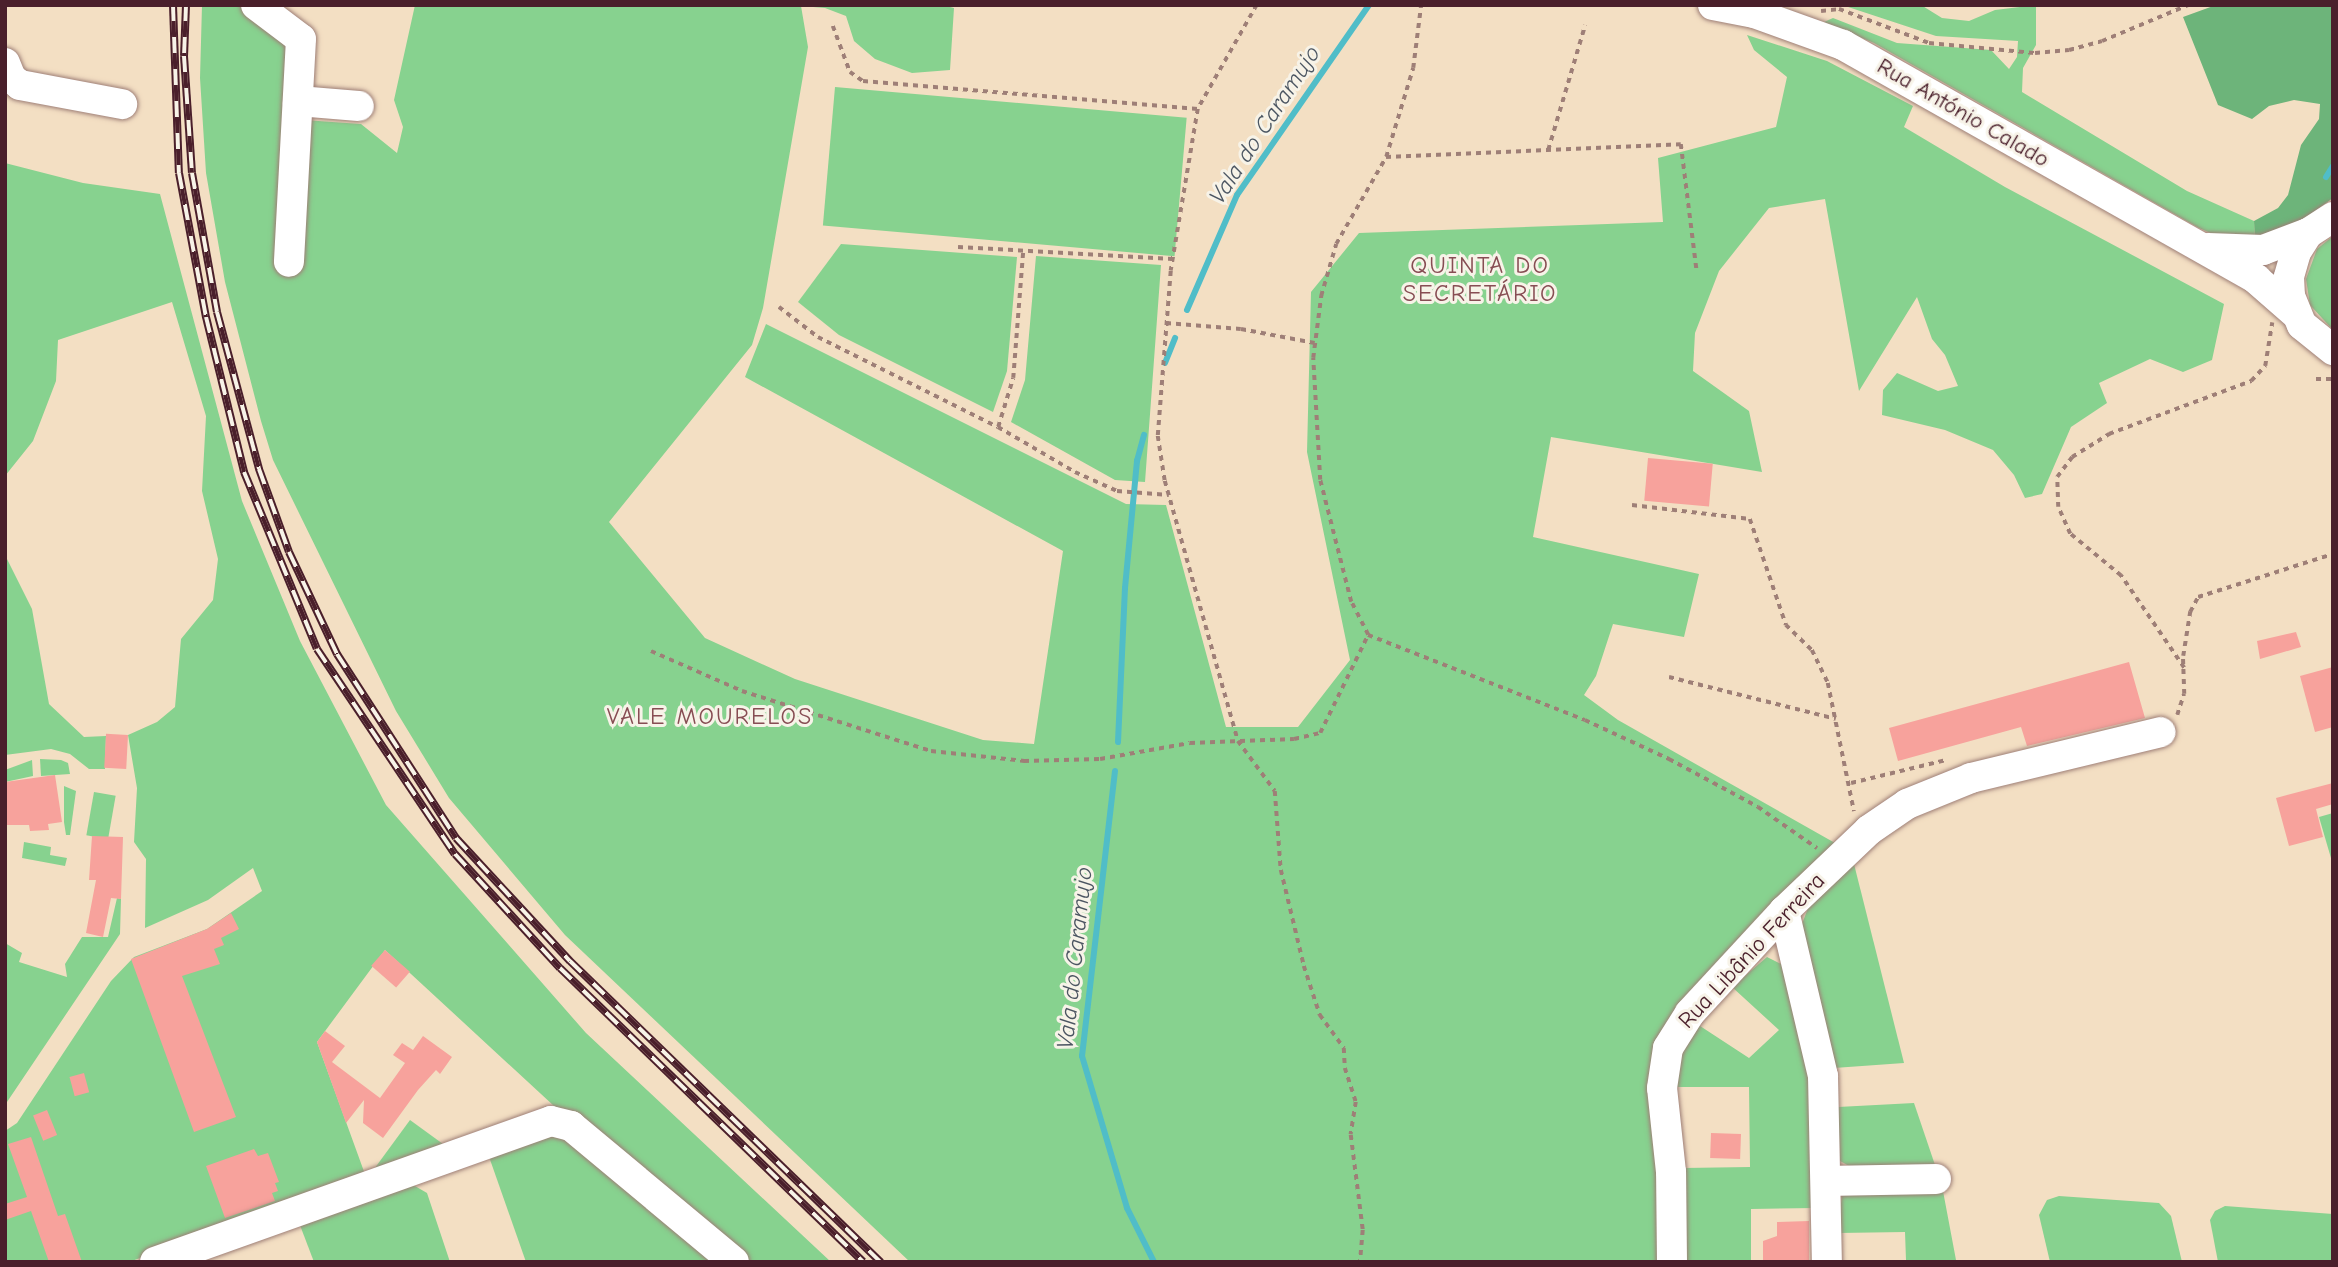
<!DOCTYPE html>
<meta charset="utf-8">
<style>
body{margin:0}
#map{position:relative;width:2338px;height:1267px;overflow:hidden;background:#f3dfc3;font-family:"Comic Neue",sans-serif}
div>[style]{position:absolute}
.green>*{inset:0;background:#87d28f;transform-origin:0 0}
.forest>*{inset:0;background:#6db47a}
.stream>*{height:6px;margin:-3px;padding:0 3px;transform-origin:3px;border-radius:3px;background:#50bdc8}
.building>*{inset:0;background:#f7a29c;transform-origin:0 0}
.path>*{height:3.5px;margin-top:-1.75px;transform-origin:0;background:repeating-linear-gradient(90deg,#9e7f77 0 5px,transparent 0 10px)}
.roads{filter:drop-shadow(0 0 2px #9e7f77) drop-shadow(0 0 2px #9e7f77)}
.minor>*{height:30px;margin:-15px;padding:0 15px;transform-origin:15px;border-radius:15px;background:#fff}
.rail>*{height:8px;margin-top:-4px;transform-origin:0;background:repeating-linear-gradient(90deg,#f7f3e8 0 16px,#4a1f2b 0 32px);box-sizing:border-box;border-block:2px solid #4a1f2b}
span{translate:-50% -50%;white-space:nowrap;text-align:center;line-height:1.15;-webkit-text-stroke:6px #f7f3e8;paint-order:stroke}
.street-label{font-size:23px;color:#4a1f2b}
.water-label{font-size:24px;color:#4c5662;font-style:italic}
.neighbourhood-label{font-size:24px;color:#874d53;letter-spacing:2px}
.frame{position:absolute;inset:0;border:7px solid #4a1f2b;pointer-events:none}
</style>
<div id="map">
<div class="green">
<i style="clip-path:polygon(202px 5px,243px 5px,292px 44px,304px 120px,361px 124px,397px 153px,403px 127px,394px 100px,415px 5px,942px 5px,954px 8px,950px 70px,912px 73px,875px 59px,854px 41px,846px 16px,825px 8px,801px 6px,808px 47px,763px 308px,752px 345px,609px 522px,705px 638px,795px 679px,983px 740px,1034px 744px,1063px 551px,745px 377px,766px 324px,1126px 504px,1166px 505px,1226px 727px,1298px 727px,1350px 660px,1307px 452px,1311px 292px,1359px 233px,1663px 222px,1658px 158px,1776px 127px,1787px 77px,1754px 50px,1747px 35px,1827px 61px,1913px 106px,1904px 127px,2005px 187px,2224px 304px,2212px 360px,2183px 372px,2150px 359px,2099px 383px,2107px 403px,2071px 427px,2042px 494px,2025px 498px,2014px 475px,1993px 450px,1945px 430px,1882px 415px,1883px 390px,1897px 373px,1938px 391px,1958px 386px,1945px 355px,1932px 339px,1917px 297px,1859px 391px,1825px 199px,1769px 208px,1719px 271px,1695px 333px,1693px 371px,1749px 411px,1762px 472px,1551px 437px,1533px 537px,1699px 574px,1684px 637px,1613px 624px,1596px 676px,1584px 695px,1618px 720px,1835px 843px,1659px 1040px,1664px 1262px,910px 1262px,565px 935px,449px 798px,396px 711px,273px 460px,261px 421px,225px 282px,206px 173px,200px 78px)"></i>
<i style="clip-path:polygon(1842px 5px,1921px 5px,1942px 18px,1969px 21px,1995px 10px,2036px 5px,2036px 45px,2023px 68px,2022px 92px,2187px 191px,2254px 221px,2255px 243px,2222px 238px,2199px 228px,1874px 43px,1824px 22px,1833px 18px,1897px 43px,1991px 50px,2009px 69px,2017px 57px,2018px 41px,1936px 36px)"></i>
<i style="left:835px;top:87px;width:353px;height:139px;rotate:5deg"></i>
<i style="clip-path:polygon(5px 163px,83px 183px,160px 194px,242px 501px,300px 641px,386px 805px,586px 1033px,831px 1262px,750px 1262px,554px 1106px,385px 950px,317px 1042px,366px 1177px,129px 1262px,5px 1262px,5px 1131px,17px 1123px,111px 981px,134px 957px,207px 929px,262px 891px,253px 868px,208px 900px,145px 928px,146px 859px,134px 842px,137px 788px,128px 735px,157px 722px,175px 707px,181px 639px,213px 600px,218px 559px,202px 491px,206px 416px,172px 302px,58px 340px,56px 381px,33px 441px,5px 476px)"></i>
<i style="clip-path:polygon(2333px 236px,2333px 330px,2310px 305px,2306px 279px,2317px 249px)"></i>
<i style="clip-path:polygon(841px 244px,1017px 257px,1007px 371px,993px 412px,839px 335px,798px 302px)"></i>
<i style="clip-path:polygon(1036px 256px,1161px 265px,1145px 482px,1115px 480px,1011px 422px,1025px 380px)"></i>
<i style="clip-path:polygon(5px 555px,32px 609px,49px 704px,84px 737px,106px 736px,105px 769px,89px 769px,70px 754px,51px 749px,5px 755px)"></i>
<i style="clip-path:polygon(40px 759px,61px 760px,68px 763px,70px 774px,41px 776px)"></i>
<i style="clip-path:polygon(32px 760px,33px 776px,5px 782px,5px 770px)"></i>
<i style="clip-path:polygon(64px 786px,76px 791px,70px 835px,66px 835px,64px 822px)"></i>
<i style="left:94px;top:792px;width:22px;height:44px;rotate:10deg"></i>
<i style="clip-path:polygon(2333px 813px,2333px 865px,2319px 817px)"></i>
<i style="clip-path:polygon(24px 842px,51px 847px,50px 855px,67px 858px,65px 866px,22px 858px)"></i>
<i style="clip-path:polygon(1854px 864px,1904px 1063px,1834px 1068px,1802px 924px,1808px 908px)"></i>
<i style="clip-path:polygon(117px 898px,121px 899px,120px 934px,5px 1105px,5px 943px,22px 953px,19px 962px,67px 977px,65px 964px,82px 937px,108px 937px)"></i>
<i style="clip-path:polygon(1767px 957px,1783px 965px,1810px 1071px,1815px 1208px,1751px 1209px,1751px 1262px,1685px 1262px,1684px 1168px,1750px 1167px,1749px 1087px,1674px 1087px,1678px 1059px,1697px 1024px,1749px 1058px,1779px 1030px,1732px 987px)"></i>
<i style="clip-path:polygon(1914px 1103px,1935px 1165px,1851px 1167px,1840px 1161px,1838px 1107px)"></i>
<i style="clip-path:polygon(410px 1120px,443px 1144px,369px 1176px)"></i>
<i style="clip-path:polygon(555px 1128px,712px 1262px,526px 1262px,487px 1151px)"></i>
<i style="clip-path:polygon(408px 1182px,427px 1193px,450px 1262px,314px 1262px,298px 1220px)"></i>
<i style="clip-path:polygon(1943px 1191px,1956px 1260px,1906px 1260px,1905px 1232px,1838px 1233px,1842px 1194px)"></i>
<i style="clip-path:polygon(2059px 1196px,2159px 1203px,2171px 1216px,2182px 1262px,2050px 1262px,2039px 1215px,2047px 1200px)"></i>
<i style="clip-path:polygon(2225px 1206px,2333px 1214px,2333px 1262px,2218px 1262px,2210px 1220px,2215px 1211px)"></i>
</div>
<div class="forest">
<i style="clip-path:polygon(2216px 5px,2333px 5px,2333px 198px,2293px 227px,2255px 243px,2254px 221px,2278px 208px,2288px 195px,2301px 145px,2319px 119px,2320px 104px,2294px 100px,2269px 106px,2252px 119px,2218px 105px,2183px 17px)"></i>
</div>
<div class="stream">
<i style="left:2326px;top:177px;width:13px;rotate:-58deg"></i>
<i style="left:1187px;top:310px;width:125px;rotate:-66.5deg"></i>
<i style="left:1237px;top:195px;width:231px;rotate:-55.2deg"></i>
<i style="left:1165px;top:363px;width:27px;rotate:-68deg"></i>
<i style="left:1118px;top:742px;width:154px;rotate:-87.4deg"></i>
<i style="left:1125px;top:588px;width:128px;rotate:-84.6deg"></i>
<i style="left:1137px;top:461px;width:27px;rotate:-75deg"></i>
<i style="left:1115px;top:771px;width:287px;rotate:96.6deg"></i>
<i style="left:1082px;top:1056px;width:159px;rotate:73.5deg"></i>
<i style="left:1127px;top:1208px;width:60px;rotate:63.4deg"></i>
</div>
<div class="building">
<i style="left:1648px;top:458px;width:65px;height:43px;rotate:5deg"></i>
<i style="clip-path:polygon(2296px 632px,2301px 647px,2260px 659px,2257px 641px)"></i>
<i style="clip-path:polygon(2129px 662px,2145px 718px,2027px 746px,2021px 727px,1898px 761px,1889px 728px)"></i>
<i style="clip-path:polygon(2333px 667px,2333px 727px,2315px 732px,2300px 676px)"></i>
<i style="left:128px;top:735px;width:34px;height:22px;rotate:93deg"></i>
<i style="clip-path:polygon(55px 775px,62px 822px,48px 824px,49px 830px,30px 831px,29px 825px,5px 825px,5px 782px)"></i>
<i style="clip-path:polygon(2333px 783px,2333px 804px,2316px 809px,2323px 837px,2289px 846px,2276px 798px)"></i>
<i style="clip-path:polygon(92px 836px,123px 837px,121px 899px,111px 898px,103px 937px,86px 933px,96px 880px,89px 880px)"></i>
<i style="clip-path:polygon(231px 913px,239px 929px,221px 938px,224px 945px,214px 949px,220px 964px,182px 976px,236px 1117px,194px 1132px,131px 959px,207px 929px)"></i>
<i style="left:385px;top:950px;width:33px;height:21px;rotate:41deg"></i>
<i style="clip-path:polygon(325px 1031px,345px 1046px,332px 1062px,380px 1098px,405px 1063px,393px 1055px,402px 1043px,413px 1050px,423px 1036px,452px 1057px,440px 1074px,436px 1070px,418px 1090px,383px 1138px,363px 1123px,364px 1100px,346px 1123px,317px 1042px)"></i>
<i style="left:84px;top:1073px;width:20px;height:15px;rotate:75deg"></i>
<i style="left:47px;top:1110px;width:27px;height:15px;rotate:68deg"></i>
<i style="left:1711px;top:1133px;width:30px;height:25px;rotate:2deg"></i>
<i style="clip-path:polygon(31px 1137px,58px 1216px,65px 1214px,82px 1262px,49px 1262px,31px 1211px,5px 1220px,5px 1204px,27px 1197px,8px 1144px)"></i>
<i style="clip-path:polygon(254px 1149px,258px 1156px,268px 1153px,279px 1182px,275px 1183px,278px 1191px,272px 1193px,275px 1201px,225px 1218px,206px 1166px)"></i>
<i style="clip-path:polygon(1809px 1221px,1809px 1262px,1763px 1261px,1763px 1241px,1777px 1236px,1777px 1222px)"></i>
</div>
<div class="path">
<i style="left:1257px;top:5px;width:120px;rotate:119.6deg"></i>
<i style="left:1198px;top:109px;width:164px;rotate:99.5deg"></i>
<i style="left:1171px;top:271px;width:166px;rotate:94.5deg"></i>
<i style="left:1158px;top:436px;width:46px;rotate:81.2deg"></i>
<i style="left:1165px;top:481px;width:270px;rotate:74.3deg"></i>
<i style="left:1238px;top:741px;width:62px;rotate:53.5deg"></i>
<i style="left:1275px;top:791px;width:79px;rotate:85.7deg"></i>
<i style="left:1281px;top:870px;width:99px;rotate:76.5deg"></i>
<i style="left:1304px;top:966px;width:52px;rotate:71.9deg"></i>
<i style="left:1320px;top:1015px;width:41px;rotate:54deg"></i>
<i style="left:1344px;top:1048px;width:20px;rotate:87deg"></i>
<i style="left:1345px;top:1068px;width:36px;rotate:72deg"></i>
<i style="left:1356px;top:1102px;width:33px;rotate:99deg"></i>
<i style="left:1351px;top:1135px;width:96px;rotate:82.8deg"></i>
<i style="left:1363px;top:1230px;width:32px;rotate:95deg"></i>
<i style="left:1821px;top:11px;width:18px;rotate:-6deg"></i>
<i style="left:1839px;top:9px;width:96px;rotate:20.7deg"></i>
<i style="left:1929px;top:43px;width:106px;rotate:5.4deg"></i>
<i style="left:2035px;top:53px;width:34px;rotate:-5deg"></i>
<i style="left:2069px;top:50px;width:34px;rotate:-15deg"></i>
<i style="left:2102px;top:41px;width:93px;rotate:-22.7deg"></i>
<i style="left:833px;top:26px;width:49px;rotate:69.7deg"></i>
<i style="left:850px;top:72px;width:16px;rotate:35deg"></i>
<i style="left:863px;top:81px;width:336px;rotate:4.8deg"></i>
<i style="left:1548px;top:150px;width:130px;rotate:-73.5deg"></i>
<i style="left:1386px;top:157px;width:295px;rotate:-2.5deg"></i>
<i style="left:1681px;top:144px;width:129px;rotate:82.9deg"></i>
<i style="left:958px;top:247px;width:215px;rotate:3.2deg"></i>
<i style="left:779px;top:307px;width:49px;rotate:37.6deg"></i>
<i style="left:818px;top:337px;width:201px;rotate:26.6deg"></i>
<i style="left:998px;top:427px;width:89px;rotate:30.3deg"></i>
<i style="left:1075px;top:472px;width:46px;rotate:24.3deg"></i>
<i style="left:1117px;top:491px;width:52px;rotate:4.4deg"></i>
<i style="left:1166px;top:323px;width:75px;rotate:4.6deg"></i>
<i style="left:1241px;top:329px;width:75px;rotate:10.7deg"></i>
<i style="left:2316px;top:379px;width:17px"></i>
<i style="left:998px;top:427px;width:51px;rotate:-73deg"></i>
<i style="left:1013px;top:378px;width:127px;rotate:-85.5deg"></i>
<i style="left:1632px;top:505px;width:119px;rotate:6.8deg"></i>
<i style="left:1750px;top:519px;width:112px;rotate:71.2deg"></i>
<i style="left:1786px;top:625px;width:36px;rotate:44deg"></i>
<i style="left:1812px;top:650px;width:37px;rotate:64deg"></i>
<i style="left:1828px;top:683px;width:131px;rotate:78.5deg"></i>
<i style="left:1368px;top:635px;width:37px;rotate:-117deg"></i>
<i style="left:1351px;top:602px;width:126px;rotate:-104.3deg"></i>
<i style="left:1320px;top:480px;width:122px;rotate:-93.3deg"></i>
<i style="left:1313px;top:358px;width:63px;rotate:-82.6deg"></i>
<i style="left:1321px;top:296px;width:54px;rotate:-73.9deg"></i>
<i style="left:1336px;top:244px;width:100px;rotate:-60.1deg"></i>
<i style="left:1386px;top:157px;width:93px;rotate:-73.1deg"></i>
<i style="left:1413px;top:68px;width:64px;rotate:-82.8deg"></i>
<i style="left:1368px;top:635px;width:233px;rotate:21.4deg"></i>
<i style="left:1585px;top:720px;width:93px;rotate:24.9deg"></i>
<i style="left:1669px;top:759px;width:101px;rotate:28.3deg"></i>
<i style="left:1758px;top:807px;width:72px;rotate:34.8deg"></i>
<i style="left:651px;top:651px;width:99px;rotate:23.7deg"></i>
<i style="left:742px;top:691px;width:198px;rotate:17.6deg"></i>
<i style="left:931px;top:751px;width:94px;rotate:6.1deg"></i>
<i style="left:1024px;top:761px;width:76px;rotate:-1.5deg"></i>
<i style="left:1100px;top:759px;width:91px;rotate:-10.1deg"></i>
<i style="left:1190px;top:743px;width:104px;rotate:-2.2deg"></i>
<i style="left:1294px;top:739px;width:27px;rotate:-13deg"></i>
<i style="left:1320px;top:733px;width:109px;rotate:-63.9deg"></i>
<i style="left:2184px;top:668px;width:112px;rotate:-124.4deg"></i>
<i style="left:2121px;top:576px;width:66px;rotate:-140.5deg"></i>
<i style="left:2070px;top:534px;width:30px;rotate:-114deg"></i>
<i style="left:2058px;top:507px;width:30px;rotate:-92deg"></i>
<i style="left:2057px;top:477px;width:25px;rotate:-53deg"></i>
<i style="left:2072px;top:457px;width:44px;rotate:-31.9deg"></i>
<i style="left:2109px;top:434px;width:152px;rotate:-20.5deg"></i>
<i style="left:2251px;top:381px;width:21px;rotate:-47deg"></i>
<i style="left:2265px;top:366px;width:44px;rotate:-80.8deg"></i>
<i style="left:1669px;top:677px;width:172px;rotate:14.1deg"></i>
<i style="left:2177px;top:715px;width:22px;rotate:-72deg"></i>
<i style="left:2184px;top:694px;width:38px;rotate:-92deg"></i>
<i style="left:2183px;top:656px;width:45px;rotate:-81deg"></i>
<i style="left:2190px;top:612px;width:17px;rotate:-62deg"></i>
<i style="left:2198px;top:597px;width:142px;rotate:-17.7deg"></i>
<i style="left:1851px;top:783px;width:98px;rotate:-13.6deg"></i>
</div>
<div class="roads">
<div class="minor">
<i style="left:256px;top:5px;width:56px;rotate:37.1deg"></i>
<i style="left:301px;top:39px;width:223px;rotate:93.1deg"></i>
<i style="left:1713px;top:5px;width:42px;rotate:11deg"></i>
<i style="left:1754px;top:13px;width:95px;rotate:19.8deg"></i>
<i style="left:1843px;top:45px;width:475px;rotate:29.5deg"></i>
<i style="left:2256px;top:279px;width:52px;rotate:41.1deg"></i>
<i style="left:5px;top:63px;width:16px;rotate:68deg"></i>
<i style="left:11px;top:78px;width:11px;rotate:38deg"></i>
<i style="left:20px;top:85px;width:104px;rotate:10.6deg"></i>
<i style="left:298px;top:101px;width:61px;rotate:4.7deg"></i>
<i style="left:2333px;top:217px;width:30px;rotate:147deg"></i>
<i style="left:2308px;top:233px;width:22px;rotate:122deg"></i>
<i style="left:2296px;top:252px;width:26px;rotate:106deg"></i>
<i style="left:2289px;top:277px;width:19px;rotate:87deg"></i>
<i style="left:2290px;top:296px;width:31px;rotate:68deg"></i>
<i style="left:2302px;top:325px;width:40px;rotate:39deg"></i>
<i style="left:2208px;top:248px;width:55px;rotate:2.1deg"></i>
<i style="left:2263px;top:250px;width:48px;rotate:-20.7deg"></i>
<i style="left:1784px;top:911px;width:170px;rotate:76.7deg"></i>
<i style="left:1823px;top:1076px;width:186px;rotate:88.8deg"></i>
<i style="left:1826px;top:1181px;width:110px;rotate:-1deg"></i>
<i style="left:155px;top:1262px;width:420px;rotate:-19.6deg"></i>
<i style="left:551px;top:1121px;width:21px;rotate:14deg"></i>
<i style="left:571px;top:1126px;width:212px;rotate:39.8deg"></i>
<i style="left:1672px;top:1262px;width:90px;rotate:-90.6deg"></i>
<i style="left:1671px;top:1172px;width:84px;rotate:-96.1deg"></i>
<i style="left:1662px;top:1088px;width:40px;rotate:-81.5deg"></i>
<i style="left:1668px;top:1048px;width:41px;rotate:-57.8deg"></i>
<i style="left:1690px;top:1013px;width:139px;rotate:-47.3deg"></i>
<i style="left:1784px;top:911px;width:117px;rotate:-43.6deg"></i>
<i style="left:1869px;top:830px;width:46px;rotate:-34.4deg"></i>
<i style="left:1907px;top:804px;width:69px;rotate:-22.1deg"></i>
<i style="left:1971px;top:778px;width:195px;rotate:-13.6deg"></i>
</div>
</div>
<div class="rail">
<i style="left:173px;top:5px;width:168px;rotate:88deg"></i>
<i style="left:179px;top:173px;width:147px;rotate:79.4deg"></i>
<i style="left:206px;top:317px;width:160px;rotate:76.2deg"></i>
<i style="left:244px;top:472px;width:191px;rotate:67.6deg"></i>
<i style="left:317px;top:649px;width:247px;rotate:56.1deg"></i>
<i style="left:455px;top:854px;width:155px;rotate:47.4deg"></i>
<i style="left:560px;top:968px;width:422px;rotate:44.1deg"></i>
<i style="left:186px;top:5px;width:51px;rotate:92.2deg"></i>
<i style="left:184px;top:56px;width:117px;rotate:86.1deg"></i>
<i style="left:192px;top:173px;width:141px;rotate:79.8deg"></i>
<i style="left:217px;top:312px;width:163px;rotate:75deg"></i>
<i style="left:259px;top:469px;width:88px;rotate:70.1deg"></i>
<i style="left:289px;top:552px;width:113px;rotate:64.8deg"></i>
<i style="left:337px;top:654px;width:219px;rotate:57.1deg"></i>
<i style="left:456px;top:838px;width:168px;rotate:47.2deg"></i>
<i style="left:570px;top:961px;width:433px;rotate:44.1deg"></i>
</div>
<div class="street-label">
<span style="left:1963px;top:113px;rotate:30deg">Rua António Calado</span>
<span style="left:1752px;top:951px;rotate:-47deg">Rua Libânio Ferreira</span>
</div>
<div class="water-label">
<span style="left:1265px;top:125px;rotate:-57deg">Vala do Caramujo</span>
<span style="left:1075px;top:958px;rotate:-84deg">Vala do Caramujo</span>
</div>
<div class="neighbourhood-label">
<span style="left:1480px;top:280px">QUINTA DO<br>SECRETÁRIO</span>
<span style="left:710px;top:717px">VALE MOURELOS</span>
</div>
<div class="frame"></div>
</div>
